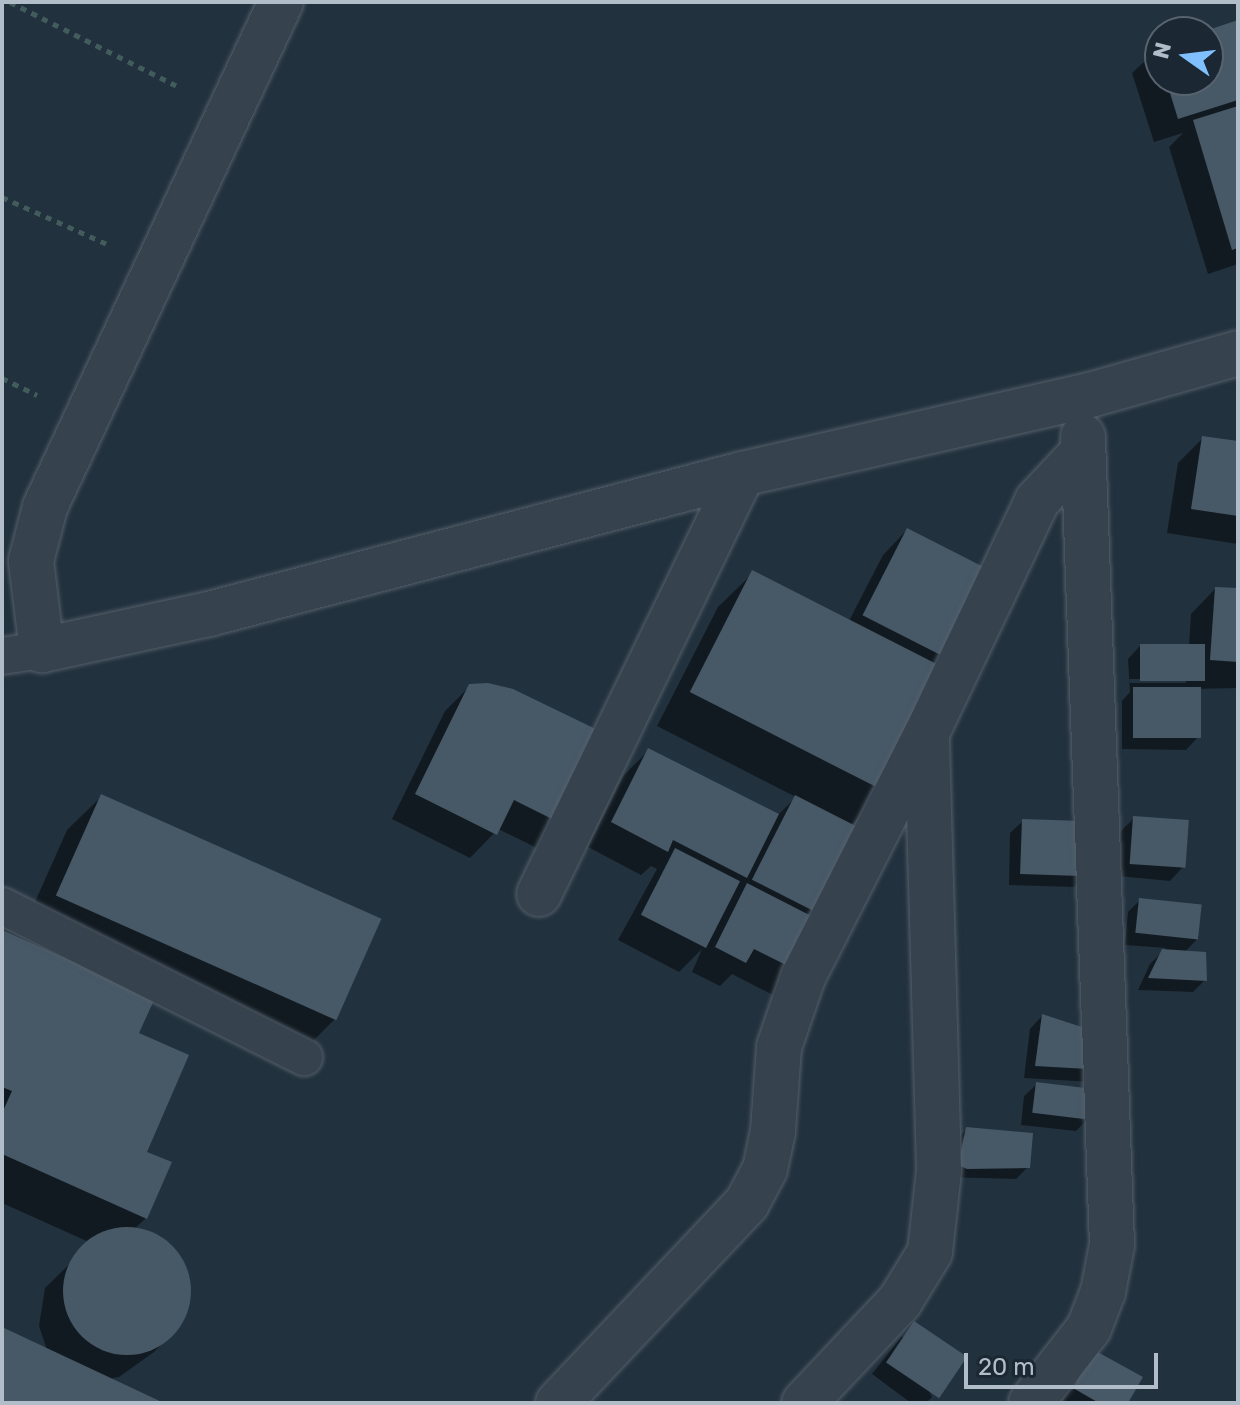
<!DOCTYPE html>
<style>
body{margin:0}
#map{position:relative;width:1240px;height:1405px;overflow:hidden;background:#22313e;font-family:Rubik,sans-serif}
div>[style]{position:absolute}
.shadow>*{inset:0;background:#0007}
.building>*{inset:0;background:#475867;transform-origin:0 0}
.round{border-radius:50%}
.path>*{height:5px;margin-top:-2.5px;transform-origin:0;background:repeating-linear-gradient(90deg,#425b5b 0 6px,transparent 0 12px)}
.roads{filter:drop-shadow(0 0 2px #54606b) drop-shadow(0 0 2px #54606b)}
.lane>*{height:36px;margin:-18px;padding:0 18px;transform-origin:18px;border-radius:18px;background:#36424e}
.street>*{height:44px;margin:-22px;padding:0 22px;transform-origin:22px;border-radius:22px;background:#36424e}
span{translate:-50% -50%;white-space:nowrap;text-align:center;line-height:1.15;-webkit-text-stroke:6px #1b2732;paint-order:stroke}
.frame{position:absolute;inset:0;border:4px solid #b1bdc9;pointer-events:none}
.north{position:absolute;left:1144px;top:16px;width:80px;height:80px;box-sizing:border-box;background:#1b2732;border:2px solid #57636e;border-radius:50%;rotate:284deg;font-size:22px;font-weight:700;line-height:32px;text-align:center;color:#b1bdc9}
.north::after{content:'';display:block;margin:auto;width:28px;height:36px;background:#81c0fe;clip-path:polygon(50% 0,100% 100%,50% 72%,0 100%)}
.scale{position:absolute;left:964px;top:1353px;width:194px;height:36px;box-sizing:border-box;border:4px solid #b1bdc9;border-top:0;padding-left:10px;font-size:24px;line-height:28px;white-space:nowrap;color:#b1bdc9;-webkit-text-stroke:6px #1b2732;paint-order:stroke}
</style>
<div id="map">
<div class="shadow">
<i style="clip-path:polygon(1238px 22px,1238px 264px,1208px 274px,1169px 147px,1183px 133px,1154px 142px,1132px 73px,1160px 47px,1160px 80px,1208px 80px,1207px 32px)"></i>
<i style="clip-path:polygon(1203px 438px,1238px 443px,1238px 544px,1167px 533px,1178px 463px)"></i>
<i style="clip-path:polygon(907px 530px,991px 573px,886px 791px,851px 825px,808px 917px,798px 971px,773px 995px,732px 974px,720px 986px,692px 972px,702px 949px,679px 972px,618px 940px,657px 869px,651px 866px,641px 875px,588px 847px,624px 775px,648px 751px,777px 816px,796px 797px,657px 726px,718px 607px,753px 573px,849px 621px,883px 555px)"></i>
<i style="clip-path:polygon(evenodd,1215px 589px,1238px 590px,1238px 688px,1193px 689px,1198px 737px,1186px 750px,1122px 749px,1122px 701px,1130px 692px,1128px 659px,1140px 646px,1189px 646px,1191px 614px,1215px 589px,1129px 679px,1186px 679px,1186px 683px,1129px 683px,1129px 679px)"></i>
<i style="clip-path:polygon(470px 686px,605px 736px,537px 848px,498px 829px,470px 858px,392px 819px,445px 711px)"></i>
<i style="clip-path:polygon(102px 796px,335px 1019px,300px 1054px,23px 929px,67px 830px)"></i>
<i style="clip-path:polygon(1134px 818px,1182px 868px,1170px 881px,1118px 876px,1121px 831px)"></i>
<i style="clip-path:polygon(1023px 821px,1087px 875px,1074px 887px,1009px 885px,1010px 833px)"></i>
<i style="clip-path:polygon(1140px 900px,1199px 937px,1184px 953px,1205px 980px,1193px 992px,1138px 990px,1150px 964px,1166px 948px,1125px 945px,1128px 912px)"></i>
<i style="clip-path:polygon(4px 934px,137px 1034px,146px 1218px,132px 1231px,157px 1235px,183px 1264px,190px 1285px,179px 1327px,154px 1352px,119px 1377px,108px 1379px,159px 1403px,2px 1403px,2px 1329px,47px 1350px,39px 1326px,45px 1288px,91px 1243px,2px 1203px)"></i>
<i style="clip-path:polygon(1042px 1016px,1092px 1033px,1092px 1082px,1024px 1078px,1030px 1029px)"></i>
<i style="clip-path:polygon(1037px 1084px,1089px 1118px,1076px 1131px,1021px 1125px,1024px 1096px)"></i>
<i style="clip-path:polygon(967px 1129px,1028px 1167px,1016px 1179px,946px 1177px,954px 1142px)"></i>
<i style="clip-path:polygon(902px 1336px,932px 1397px,926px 1403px,911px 1403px,872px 1374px)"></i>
<i style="clip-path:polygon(1082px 1365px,1126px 1403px,1062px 1401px)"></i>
</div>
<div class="building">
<i style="clip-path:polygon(1238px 20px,1238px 100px,1178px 119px,1166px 80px,1208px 80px,1208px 30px)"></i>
<i style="clip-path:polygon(1238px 106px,1238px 248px,1232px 250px,1193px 120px)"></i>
<i style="clip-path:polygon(1202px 436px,1238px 441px,1238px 516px,1191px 509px)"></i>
<i style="left:907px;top:528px;width:97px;height:98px;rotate:27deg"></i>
<i style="left:752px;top:570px;width:222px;height:137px;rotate:27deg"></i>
<i style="clip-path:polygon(1215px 587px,1238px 588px,1238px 662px,1210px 660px)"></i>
<i style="left:1140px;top:644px;width:65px;height:37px"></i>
<i style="clip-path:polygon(488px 683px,513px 689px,608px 735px,564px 825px,514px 800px,497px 835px,415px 794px,469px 684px)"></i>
<i style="left:1133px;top:687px;width:68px;height:51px"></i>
<i style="clip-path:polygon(648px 748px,779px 814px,747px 878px,673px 840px,668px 852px,611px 822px)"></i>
<i style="left:101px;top:794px;width:307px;height:111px;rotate:24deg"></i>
<i style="left:795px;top:795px;width:72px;height:95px;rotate:27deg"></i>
<i style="left:1133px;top:816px;width:56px;height:48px;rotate:4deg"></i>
<i style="left:1022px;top:819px;width:68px;height:55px;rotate:2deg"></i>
<i style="left:675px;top:848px;width:73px;height:75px;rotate:27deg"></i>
<i style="clip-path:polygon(747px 883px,825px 923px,800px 972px,754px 949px,746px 963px,715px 947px)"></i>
<i style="left:1139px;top:898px;width:63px;height:35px;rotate:6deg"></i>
<i style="clip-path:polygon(4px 931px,155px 998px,139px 1033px,189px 1055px,147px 1152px,172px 1162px,147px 1219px,2px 1154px,2px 1113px,12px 1091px,2px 1087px)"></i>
<i style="clip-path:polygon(1162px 949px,1206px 952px,1207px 981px,1148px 978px)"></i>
<i style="clip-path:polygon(1042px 1014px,1094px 1031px,1106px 1070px,1035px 1066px)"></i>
<i style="left:1036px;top:1082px;width:58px;height:31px;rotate:7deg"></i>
<i style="clip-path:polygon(966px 1127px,1033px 1133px,1030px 1168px,967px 1169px,958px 1165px)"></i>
<i class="round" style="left:63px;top:1227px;width:128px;height:128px"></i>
<i style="left:914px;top:1321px;width:64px;height:50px;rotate:34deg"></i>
<i style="clip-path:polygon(2px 1327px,164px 1403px,2px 1403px)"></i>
<i style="clip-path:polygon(1094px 1350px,1143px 1377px,1128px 1403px,1099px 1403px,1073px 1388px)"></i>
</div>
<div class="path">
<i style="left:10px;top:2px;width:191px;rotate:26.7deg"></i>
<i style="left:2px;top:197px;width:115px;rotate:24.1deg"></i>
<i style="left:2px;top:378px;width:39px;rotate:26deg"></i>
</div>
<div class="roads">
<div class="lane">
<i style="left:2px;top:656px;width:40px;rotate:-8.5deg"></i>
<i style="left:2px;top:906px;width:338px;rotate:26.6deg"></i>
</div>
<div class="street">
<i style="left:281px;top:2px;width:557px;rotate:115.05deg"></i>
<i style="left:45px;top:507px;width:56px;rotate:104.5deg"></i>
<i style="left:31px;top:561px;width:90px;rotate:83deg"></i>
<i style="left:42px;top:650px;width:171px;rotate:-12.2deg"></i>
<i style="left:209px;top:614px;width:551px;rotate:-14.72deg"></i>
<i style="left:742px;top:474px;width:357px;rotate:-12.8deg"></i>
<i style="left:1090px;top:395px;width:154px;rotate:-15.8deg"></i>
<i style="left:539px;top:894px;width:466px;rotate:-64.2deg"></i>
<i style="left:558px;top:1403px;width:275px;rotate:-46.6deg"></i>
<i style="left:747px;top:1203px;width:38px;rotate:-62deg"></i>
<i style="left:765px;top:1169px;width:39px;rotate:-78deg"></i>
<i style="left:773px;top:1131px;width:84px;rotate:-85.9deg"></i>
<i style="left:779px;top:1047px;width:74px;rotate:-71.1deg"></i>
<i style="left:803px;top:977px;width:271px;rotate:-63.1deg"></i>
<i style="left:926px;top:735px;width:259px;rotate:-64.6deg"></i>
<i style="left:1037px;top:501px;width:63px;rotate:-46.9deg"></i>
<i style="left:804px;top:1403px;width:140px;rotate:-46.7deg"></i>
<i style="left:900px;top:1301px;width:57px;rotate:-58.5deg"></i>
<i style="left:930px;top:1252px;width:82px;rotate:-83.7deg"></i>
<i style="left:939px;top:1170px;width:429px;rotate:-91.6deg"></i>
<i style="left:1031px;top:1403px;width:95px;rotate:-52.3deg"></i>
<i style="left:1089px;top:1328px;width:39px;rotate:-69deg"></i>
<i style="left:1103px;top:1292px;width:48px;rotate:-79.2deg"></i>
<i style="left:1112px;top:1245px;width:809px;rotate:-92.06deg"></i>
</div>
</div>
<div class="frame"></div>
<div class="north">N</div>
<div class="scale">20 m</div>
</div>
